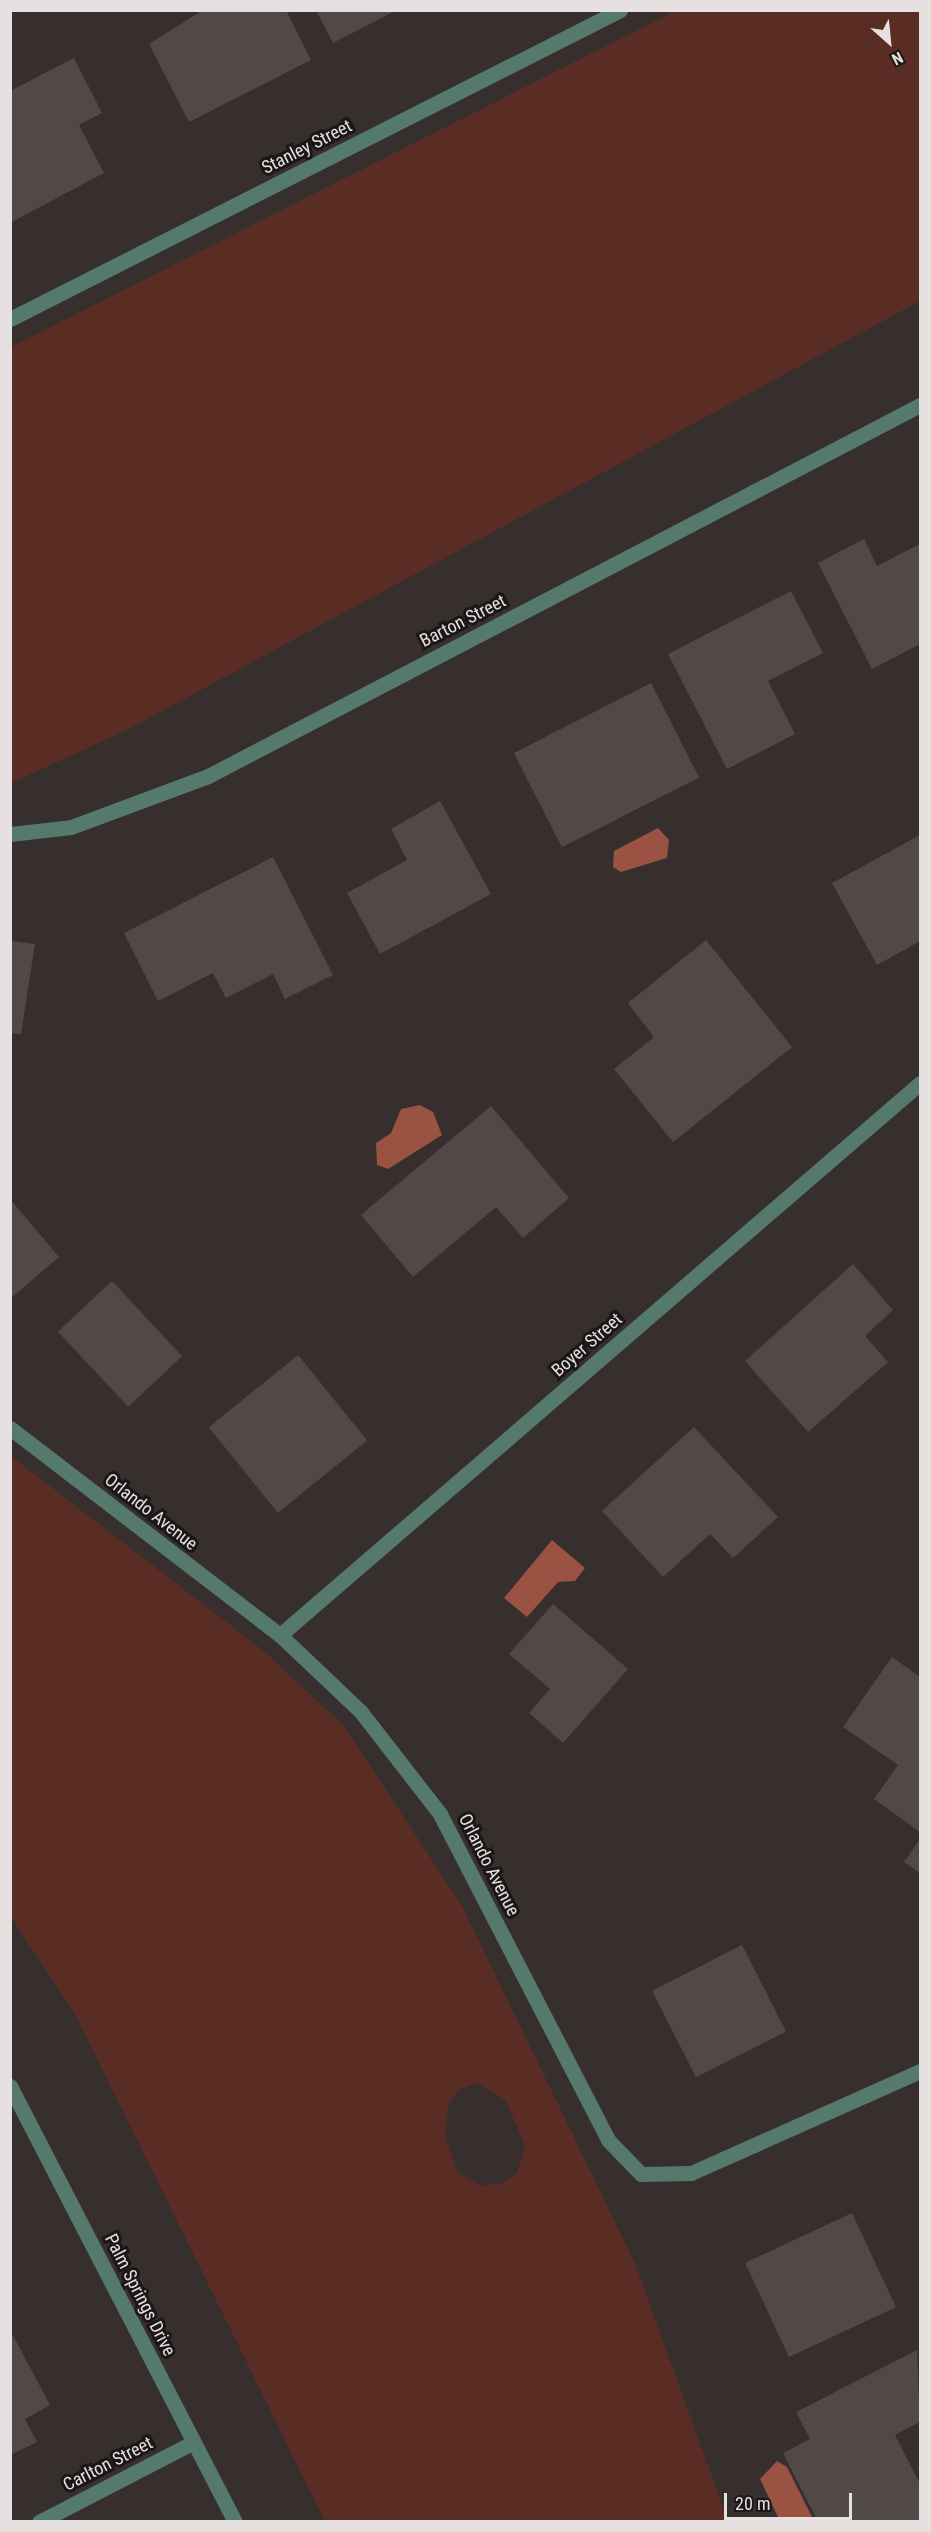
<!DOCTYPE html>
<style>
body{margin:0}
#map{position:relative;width:931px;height:2532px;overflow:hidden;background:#362f2d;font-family:"Roboto Condensed",sans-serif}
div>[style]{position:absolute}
.green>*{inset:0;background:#592d24}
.water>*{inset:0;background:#9a5243}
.building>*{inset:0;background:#514948;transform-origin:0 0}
.minor>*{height:15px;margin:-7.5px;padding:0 7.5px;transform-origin:7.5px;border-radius:7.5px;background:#55796d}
span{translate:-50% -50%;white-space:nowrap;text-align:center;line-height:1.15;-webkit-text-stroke:6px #1b1717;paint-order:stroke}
.street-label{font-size:18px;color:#e6e1e0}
.frame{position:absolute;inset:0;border:12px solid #e6e1e0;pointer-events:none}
.north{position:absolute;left:859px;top:12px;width:60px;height:60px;-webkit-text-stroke:4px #1b1717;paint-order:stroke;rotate:153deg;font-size:16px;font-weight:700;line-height:24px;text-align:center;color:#e6e1e0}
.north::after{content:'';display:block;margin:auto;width:21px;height:27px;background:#e6e1e0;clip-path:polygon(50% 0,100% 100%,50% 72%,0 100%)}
.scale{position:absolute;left:724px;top:2493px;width:128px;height:27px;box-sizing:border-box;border:3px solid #e6e1e0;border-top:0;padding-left:8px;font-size:18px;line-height:21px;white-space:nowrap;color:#e6e1e0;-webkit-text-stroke:4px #1b1717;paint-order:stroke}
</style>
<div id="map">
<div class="green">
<i style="clip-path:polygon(677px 10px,920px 11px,920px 301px,129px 729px,11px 783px,11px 347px)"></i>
<i style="clip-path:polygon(evenodd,11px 1456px,265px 1652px,344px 1726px,462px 1906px,634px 2261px,728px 2521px,325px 2521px,75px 2014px,11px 1917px,11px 1456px,477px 2083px,506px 2101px,525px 2146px,517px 2173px,503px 2183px,482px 2186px,458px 2173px,445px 2135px,449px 2102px,459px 2090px,477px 2083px)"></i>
</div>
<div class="water">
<i style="clip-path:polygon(658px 828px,669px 840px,667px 858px,621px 872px,613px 867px,614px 851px)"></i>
<i style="clip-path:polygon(420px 1105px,433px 1112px,442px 1135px,388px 1169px,377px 1165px,376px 1143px,391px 1133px,401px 1109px)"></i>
<i style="clip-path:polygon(552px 1540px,585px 1568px,575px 1581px,558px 1582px,527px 1617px,504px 1598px)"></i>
<i style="clip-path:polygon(777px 2461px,787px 2467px,814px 2521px,780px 2521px,760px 2479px)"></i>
</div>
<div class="building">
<i style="clip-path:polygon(203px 10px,286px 10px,311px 60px,189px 122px,149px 44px)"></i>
<i style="clip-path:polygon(316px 10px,397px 10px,333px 43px)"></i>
<i style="clip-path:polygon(74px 58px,102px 113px,79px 125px,104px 173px,10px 223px,10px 91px)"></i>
<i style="clip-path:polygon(864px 539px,877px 566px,920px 544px,920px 644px,872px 669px,818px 563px)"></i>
<i style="clip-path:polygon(791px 591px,823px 653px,768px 681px,795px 734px,727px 769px,668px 654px)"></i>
<i style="left:651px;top:683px;width:106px;height:154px;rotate:63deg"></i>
<i style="clip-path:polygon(440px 801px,491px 894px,380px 954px,347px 893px,407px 860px,391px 829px)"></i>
<i style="clip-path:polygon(920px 835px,920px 941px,877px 965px,832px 883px)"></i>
<i style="clip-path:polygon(273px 857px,333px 975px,285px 999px,273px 974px,226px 998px,213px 973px,158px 1001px,124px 933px)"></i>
<i style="clip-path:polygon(706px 940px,792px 1047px,673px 1142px,614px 1069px,654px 1037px,628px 1003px)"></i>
<i style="clip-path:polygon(10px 941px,35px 944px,21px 1034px,10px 1033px)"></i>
<i style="clip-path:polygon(491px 1106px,569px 1198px,523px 1238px,496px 1207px,413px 1277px,361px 1215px)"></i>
<i style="clip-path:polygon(10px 1199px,59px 1257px,10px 1299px)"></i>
<i style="clip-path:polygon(853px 1264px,893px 1310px,865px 1336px,888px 1362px,808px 1432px,745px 1361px)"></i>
<i style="left:112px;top:1281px;width:103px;height:74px;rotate:47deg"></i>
<i style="left:298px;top:1355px;width:110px;height:115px;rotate:51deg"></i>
<i style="clip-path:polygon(694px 1427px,778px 1517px,733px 1558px,710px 1534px,663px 1577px,602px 1511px)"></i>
<i style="clip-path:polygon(553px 1604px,628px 1669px,563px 1743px,529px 1713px,550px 1689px,509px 1654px)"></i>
<i style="clip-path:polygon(892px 1657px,920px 1677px,920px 1832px,874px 1799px,898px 1765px,843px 1727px)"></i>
<i style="clip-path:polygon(920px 1839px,920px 1873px,904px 1862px)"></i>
<i style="left:742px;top:1945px;width:97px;height:101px;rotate:63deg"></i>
<i style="left:852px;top:2213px;width:104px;height:118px;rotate:65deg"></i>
<i style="clip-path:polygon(10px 2330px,50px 2405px,25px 2419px,37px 2442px,10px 2455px)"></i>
<i style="clip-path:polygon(917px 2350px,920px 2422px,895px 2435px,920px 2484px,920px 2522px,818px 2522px,783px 2453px,810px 2439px,796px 2412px)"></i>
</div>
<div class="minor">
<i style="left:10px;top:319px;width:684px;rotate:-26.86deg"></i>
<i style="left:10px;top:834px;width:61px;rotate:-6.5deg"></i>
<i style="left:71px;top:827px;width:146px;rotate:-20.4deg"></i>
<i style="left:208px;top:776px;width:803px;rotate:-27.52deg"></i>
<i style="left:10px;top:1428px;width:340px;rotate:37.5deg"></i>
<i style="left:280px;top:1635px;width:112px;rotate:43.5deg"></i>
<i style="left:361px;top:1712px;width:129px;rotate:52.2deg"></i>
<i style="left:440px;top:1814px;width:367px;rotate:62.7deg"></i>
<i style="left:608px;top:2140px;width:47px;rotate:45.9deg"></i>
<i style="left:641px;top:2174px;width:50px;rotate:-1.1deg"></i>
<i style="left:691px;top:2173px;width:251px;rotate:-24deg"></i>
<i style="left:280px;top:1635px;width:845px;rotate:-40.78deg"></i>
<i style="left:10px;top:2086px;width:491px;rotate:62.7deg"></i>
<i style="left:39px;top:2522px;width:174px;rotate:-27.3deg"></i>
</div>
<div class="street-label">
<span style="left:307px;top:147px;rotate:-27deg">Stanley Street</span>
<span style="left:463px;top:621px;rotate:-27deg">Barton Street</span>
<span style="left:587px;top:1345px;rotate:-41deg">Boyer Street</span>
<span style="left:151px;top:1512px;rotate:38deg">Orlando Avenue</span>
<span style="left:489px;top:1865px;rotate:63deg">Orlando Avenue</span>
<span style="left:140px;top:2295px;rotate:63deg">Palm Springs Drive</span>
<span style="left:108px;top:2464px;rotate:-27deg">Carlton Street</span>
</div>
<div class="frame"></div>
<div class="north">N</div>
<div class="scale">20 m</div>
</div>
